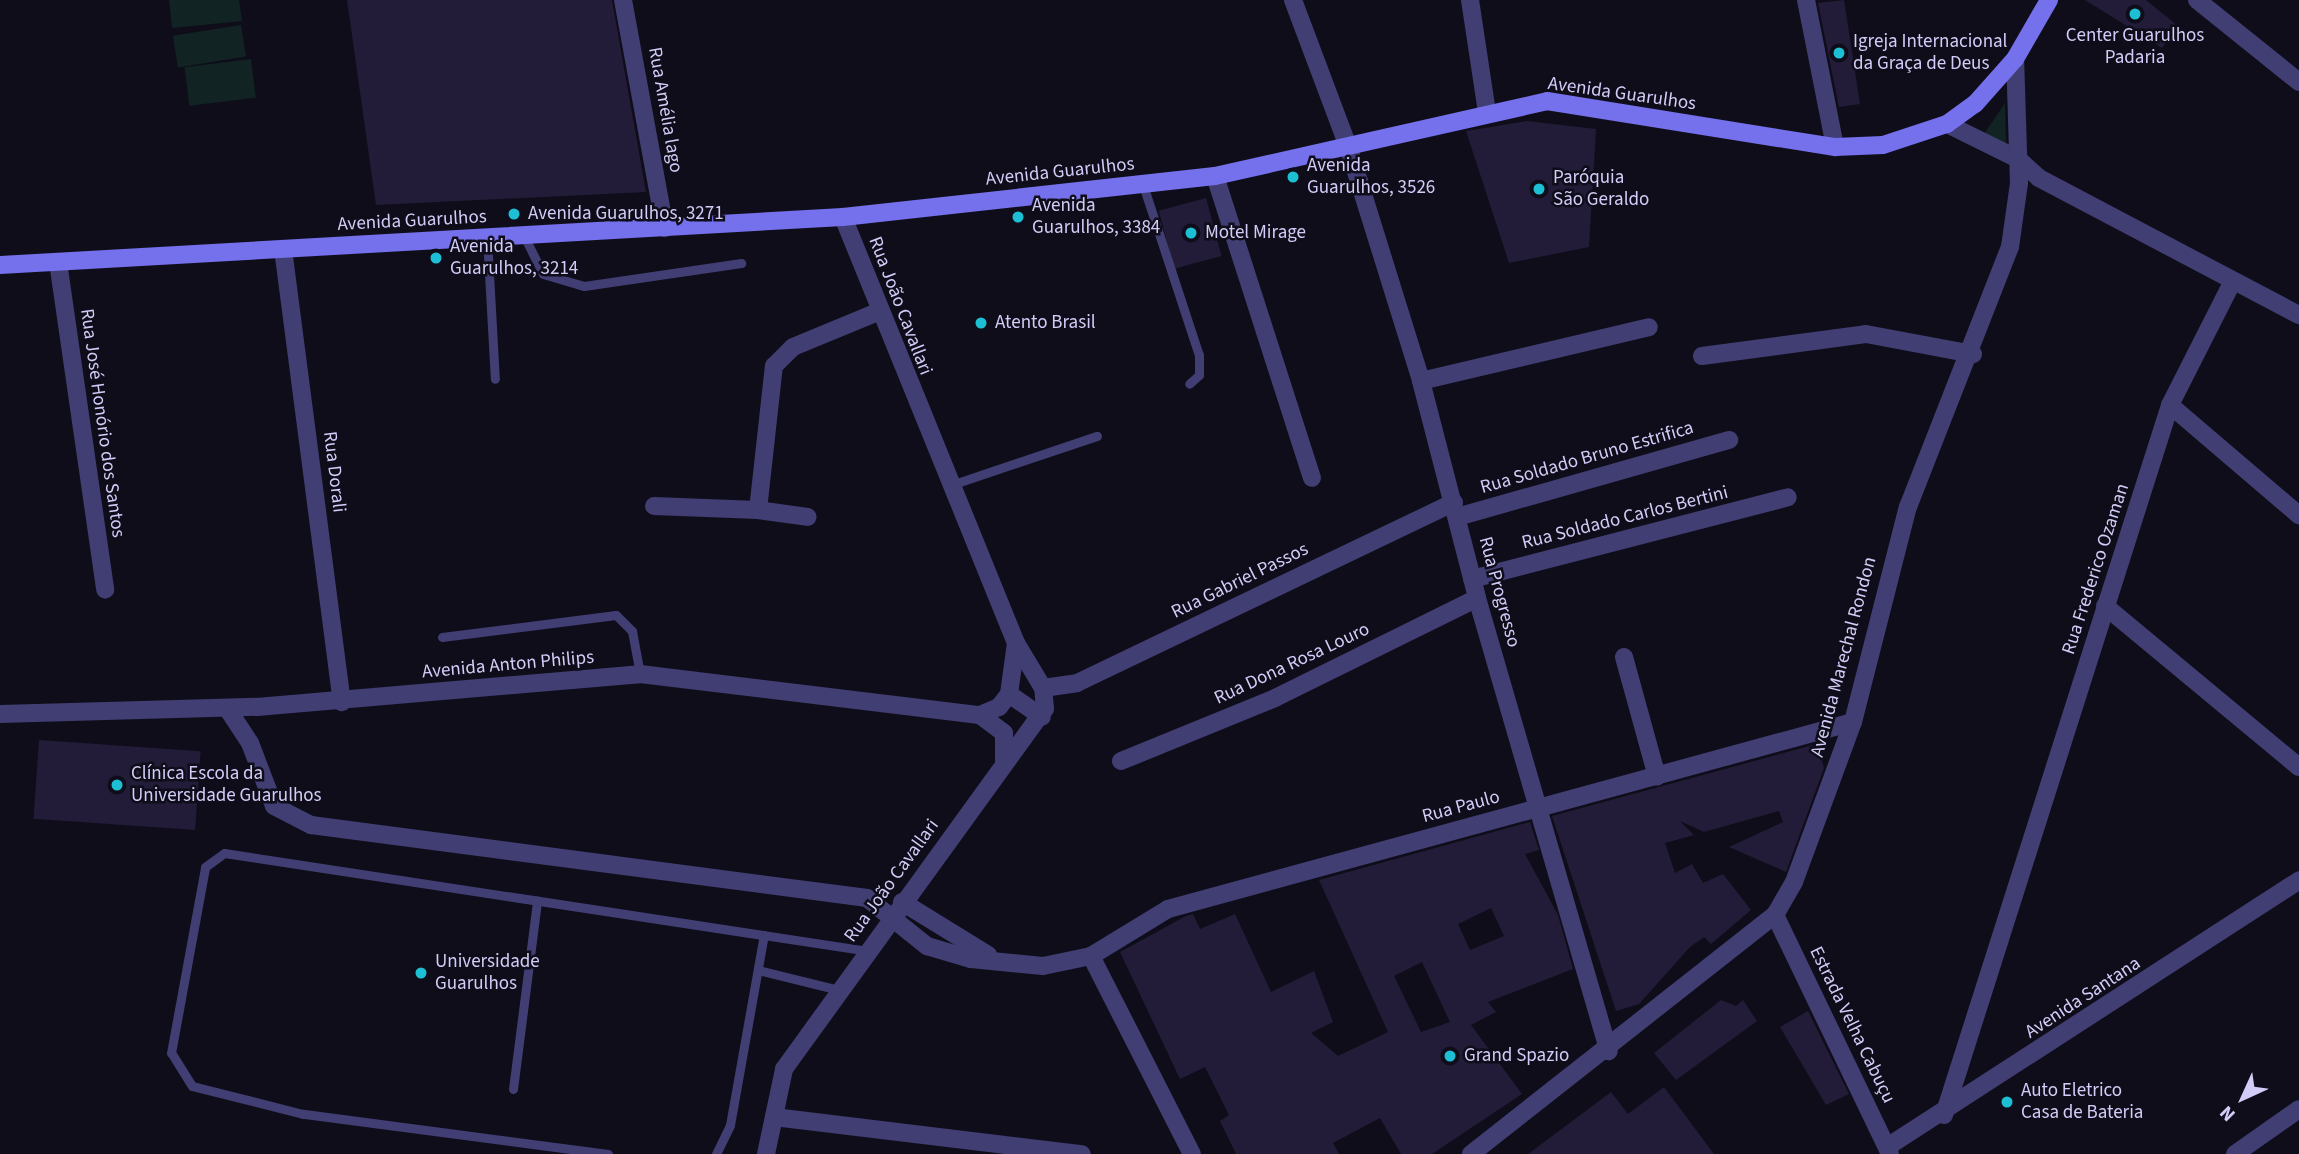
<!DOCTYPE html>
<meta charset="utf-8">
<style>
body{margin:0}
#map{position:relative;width:2299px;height:1154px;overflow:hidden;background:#0f0d1a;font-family:"Source Sans 3",sans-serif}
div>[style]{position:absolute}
.green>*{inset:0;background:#112323;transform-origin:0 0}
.building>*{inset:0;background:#221c38;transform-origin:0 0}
.service>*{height:9px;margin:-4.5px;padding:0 4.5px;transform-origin:4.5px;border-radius:4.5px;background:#413e73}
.minor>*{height:18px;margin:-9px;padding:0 9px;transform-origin:9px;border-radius:9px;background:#413e73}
.tertiary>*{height:18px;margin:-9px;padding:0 9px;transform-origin:9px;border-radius:9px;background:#413e73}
.secondary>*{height:18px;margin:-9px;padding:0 9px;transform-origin:9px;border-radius:9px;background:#7570ec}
.dots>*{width:19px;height:19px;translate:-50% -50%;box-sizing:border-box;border:4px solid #0f0d1a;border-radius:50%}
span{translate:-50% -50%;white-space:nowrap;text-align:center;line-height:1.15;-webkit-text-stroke:5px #0f0d1a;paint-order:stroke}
.poi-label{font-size:19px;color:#d2cdf8}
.left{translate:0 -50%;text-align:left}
.street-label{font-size:19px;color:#d2cdf8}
.north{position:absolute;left:2208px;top:1063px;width:70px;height:70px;-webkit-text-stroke:5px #0f0d1a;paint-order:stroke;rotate:225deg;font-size:19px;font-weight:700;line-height:28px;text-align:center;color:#d2cdf8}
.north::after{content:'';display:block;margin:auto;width:24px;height:32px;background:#d2cdf8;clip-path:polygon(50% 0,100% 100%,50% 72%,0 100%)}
</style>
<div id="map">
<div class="green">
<i style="clip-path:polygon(169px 0,239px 0,242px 21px,172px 28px)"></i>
<i style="left:241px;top:25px;width:32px;height:69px;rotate:81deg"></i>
<i style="left:251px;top:59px;width:39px;height:67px;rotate:83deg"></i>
<i style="clip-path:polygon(2005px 103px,2006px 145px,1984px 134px)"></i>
</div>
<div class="building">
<i style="clip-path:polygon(347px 0,612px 0,646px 192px,376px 205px)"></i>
<i style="clip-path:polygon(1844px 0,1860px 104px,1839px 107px,1818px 3px)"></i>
<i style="clip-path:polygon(2085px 0,2146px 0,2178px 26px,2162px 48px)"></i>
<i style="clip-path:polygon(1527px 121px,1596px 129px,1589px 247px,1509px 263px,1466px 131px)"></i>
<i style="left:1206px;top:198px;width:60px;height:49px;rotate:75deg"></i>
<i style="left:39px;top:740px;width:162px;height:79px;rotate:4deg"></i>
<i style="clip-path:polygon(1817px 744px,1824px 768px,1786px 872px,1729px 847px,1783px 822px,1779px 811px,1704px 832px,1680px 821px,1694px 835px,1665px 843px,1675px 873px,1692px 864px,1703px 883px,1723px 874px,1751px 910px,1711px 944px,1704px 937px,1690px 947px,1639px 1004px,1616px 1011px,1552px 816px)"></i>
<i style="clip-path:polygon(evenodd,1530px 822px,1539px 850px,1525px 854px,1558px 915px,1573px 969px,1488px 1002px,1496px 1012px,1471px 1025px,1522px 1094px,1432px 1154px,1401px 1154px,1380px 1118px,1333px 1143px,1339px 1154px,1236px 1154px,1220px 1121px,1229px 1115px,1205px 1067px,1180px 1079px,1120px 952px,1186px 916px,1193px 914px,1200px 929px,1235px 914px,1271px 992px,1314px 971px,1333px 1022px,1311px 1033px,1338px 1056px,1388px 1032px,1319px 880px,1530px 822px,1491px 908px,1504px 936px,1470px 950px,1458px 924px,1491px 908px,1530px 822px,1422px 962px,1450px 1022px,1421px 1032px,1394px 976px,1422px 962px)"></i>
<i style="clip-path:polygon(1721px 1000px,1736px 1006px,1743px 1000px,1757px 1021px,1676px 1080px,1654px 1053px)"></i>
<i style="clip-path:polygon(1808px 1011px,1849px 1094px,1826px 1105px,1780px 1027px)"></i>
<i style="clip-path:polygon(1664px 1087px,1714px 1154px,1528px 1154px,1611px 1092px,1628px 1114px)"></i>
</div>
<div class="service">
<i style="left:1143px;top:185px;width:179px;rotate:71.8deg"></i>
<i style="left:1199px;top:355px;width:20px;rotate:90deg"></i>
<i style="left:1199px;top:375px;width:13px;rotate:138deg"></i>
<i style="left:524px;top:236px;width:42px;rotate:63.4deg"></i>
<i style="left:543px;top:274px;width:43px;rotate:16.3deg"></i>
<i style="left:584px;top:286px;width:159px;rotate:-8.3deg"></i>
<i style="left:487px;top:238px;width:141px;rotate:86.8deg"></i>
<i style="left:951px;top:485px;width:154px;rotate:-18.6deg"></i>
<i style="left:442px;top:637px;width:175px;rotate:-7.2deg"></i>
<i style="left:616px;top:615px;width:23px;rotate:45deg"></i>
<i style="left:632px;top:631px;width:44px;rotate:79.5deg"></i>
<i style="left:758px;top:970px;width:83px;rotate:13.9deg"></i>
<i style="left:513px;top:1089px;width:190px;rotate:-82.7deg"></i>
<i style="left:608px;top:1154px;width:308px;rotate:-172.5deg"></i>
<i style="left:303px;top:1114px;width:114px;rotate:-165.8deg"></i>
<i style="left:192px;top:1086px;width:39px;rotate:-122deg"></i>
<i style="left:171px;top:1053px;width:189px;rotate:-79.6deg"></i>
<i style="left:205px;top:867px;width:24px;rotate:-36deg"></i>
<i style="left:224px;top:853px;width:651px;rotate:8.65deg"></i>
<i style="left:716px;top:1154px;width:32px;rotate:-64deg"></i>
<i style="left:730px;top:1125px;width:193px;rotate:-79.9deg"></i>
</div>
<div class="minor">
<i style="left:623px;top:0;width:232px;rotate:79.6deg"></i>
<i style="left:1293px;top:0;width:156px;rotate:69.4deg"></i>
<i style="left:1348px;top:146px;width:246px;rotate:72.7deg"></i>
<i style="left:1421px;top:381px;width:224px;rotate:75.5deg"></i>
<i style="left:1477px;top:598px;width:472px;rotate:73.8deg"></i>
<i style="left:1470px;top:0;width:113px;rotate:81.4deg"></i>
<i style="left:1806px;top:0;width:150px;rotate:78.8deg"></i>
<i style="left:2197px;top:0;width:131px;rotate:38.8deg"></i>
<i style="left:2018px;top:159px;width:28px;rotate:42deg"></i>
<i style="left:2039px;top:178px;width:294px;rotate:27.8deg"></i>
<i style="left:1215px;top:176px;width:317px;rotate:72.2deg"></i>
<i style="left:283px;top:249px;width:457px;rotate:82.6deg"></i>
<i style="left:58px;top:262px;width:331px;rotate:81.8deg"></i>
<i style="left:1702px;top:356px;width:165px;rotate:-7.6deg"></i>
<i style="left:1866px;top:334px;width:109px;rotate:10.6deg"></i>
<i style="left:1421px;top:381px;width:234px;rotate:-13.3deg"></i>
<i style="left:2170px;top:405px;width:170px;rotate:40.5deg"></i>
<i style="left:654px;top:506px;width:104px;rotate:2.2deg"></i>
<i style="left:758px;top:510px;width:145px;rotate:-83.7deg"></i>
<i style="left:774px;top:366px;width:27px;rotate:-45deg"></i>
<i style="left:793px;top:347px;width:92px;rotate:-22.4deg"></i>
<i style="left:758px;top:510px;width:50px;rotate:8deg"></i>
<i style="left:1457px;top:517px;width:283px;rotate:-15.8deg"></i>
<i style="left:1472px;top:579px;width:326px;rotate:-14.5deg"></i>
<i style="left:2105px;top:606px;width:252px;rotate:39.7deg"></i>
<i style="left:1624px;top:657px;width:124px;rotate:74.6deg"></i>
<i style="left:1043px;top:688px;width:34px;rotate:-8deg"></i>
<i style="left:1077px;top:683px;width:418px;rotate:-25.6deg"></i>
<i style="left:1121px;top:761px;width:166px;rotate:-22.2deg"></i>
<i style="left:1275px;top:698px;width:225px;rotate:-26.3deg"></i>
<i style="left:1775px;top:915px;width:265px;rotate:64.3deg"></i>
<i style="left:1091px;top:956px;width:90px;rotate:-31.4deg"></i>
<i style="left:1168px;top:909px;width:710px;rotate:-15.27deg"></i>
<i style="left:1944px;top:1115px;width:745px;rotate:-72.34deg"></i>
<i style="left:2170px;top:405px;width:139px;rotate:-63.1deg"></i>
<i style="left:774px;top:1117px;width:310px;rotate:6.9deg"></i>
<i style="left:1887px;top:1147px;width:491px;rotate:-32.9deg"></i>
</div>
<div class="tertiary">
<i style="left:1947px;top:124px;width:79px;rotate:26.2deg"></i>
<i style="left:1009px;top:694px;width:40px;rotate:34.9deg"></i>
<i style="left:227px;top:708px;width:42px;rotate:56.7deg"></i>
<i style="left:250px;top:743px;width:67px;rotate:69.1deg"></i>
<i style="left:274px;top:806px;width:42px;rotate:27.2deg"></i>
<i style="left:311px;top:825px;width:561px;rotate:7.48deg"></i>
<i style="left:867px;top:898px;width:77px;rotate:38.7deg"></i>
<i style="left:927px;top:946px;width:46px;rotate:16.5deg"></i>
<i style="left:971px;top:959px;width:72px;rotate:5.6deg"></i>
<i style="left:1043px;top:966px;width:49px;rotate:-11.8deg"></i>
<i style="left:1091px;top:956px;width:222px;rotate:63deg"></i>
<i style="left:0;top:714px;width:257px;rotate:-1.6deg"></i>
<i style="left:257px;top:707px;width:384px;rotate:-4.9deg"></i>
<i style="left:640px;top:674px;width:342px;rotate:6.9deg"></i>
<i style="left:980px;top:715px;width:21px;rotate:-23deg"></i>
<i style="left:999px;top:707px;width:16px;rotate:-52deg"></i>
<i style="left:1009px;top:694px;width:51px;rotate:-82.2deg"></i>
<i style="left:980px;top:715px;width:30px;rotate:37deg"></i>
<i style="left:1004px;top:733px;width:27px;rotate:90deg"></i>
<i style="left:902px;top:902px;width:101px;rotate:31.6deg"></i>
<i style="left:766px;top:1154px;width:87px;rotate:-78deg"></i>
<i style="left:784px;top:1069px;width:445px;rotate:-54.1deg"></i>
<i style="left:1045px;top:709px;width:21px;rotate:-95deg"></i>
<i style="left:1043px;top:688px;width:52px;rotate:-121deg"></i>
<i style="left:1016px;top:643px;width:460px;rotate:-112.1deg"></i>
<i style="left:1471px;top:1154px;width:387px;rotate:-38.2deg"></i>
<i style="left:1775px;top:915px;width:38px;rotate:-60deg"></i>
<i style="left:1794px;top:882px;width:171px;rotate:-69.8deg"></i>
<i style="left:1853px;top:722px;width:222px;rotate:-75.7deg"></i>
<i style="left:1908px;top:507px;width:279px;rotate:-68.6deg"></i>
<i style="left:2010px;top:247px;width:65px;rotate:-82deg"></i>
<i style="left:2019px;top:183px;width:124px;rotate:-91.8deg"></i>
<i style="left:2235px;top:1154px;width:78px;rotate:-35.1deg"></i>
</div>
<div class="secondary">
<i style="left:0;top:265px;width:844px;rotate:-3.26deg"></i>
<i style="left:843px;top:217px;width:374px;rotate:-6.3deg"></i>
<i style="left:1215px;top:176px;width:340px;rotate:-12.7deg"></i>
<i style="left:1547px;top:101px;width:292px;rotate:9.1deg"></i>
<i style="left:1835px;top:147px;width:48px;rotate:-2.4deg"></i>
<i style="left:1883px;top:145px;width:67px;rotate:-18.2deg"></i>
<i style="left:1947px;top:124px;width:34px;rotate:-36deg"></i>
<i style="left:1975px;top:104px;width:60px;rotate:-48.4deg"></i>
<i style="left:2015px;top:59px;width:68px;rotate:-60deg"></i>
</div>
<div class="dots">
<i style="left:2135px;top:14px;background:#1dbfd4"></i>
<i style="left:1839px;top:53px;background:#1dbfd4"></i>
<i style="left:1293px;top:177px;background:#1dbfd4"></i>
<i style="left:1539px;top:189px;background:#1dbfd4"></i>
<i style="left:514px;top:214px;background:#1dbfd4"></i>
<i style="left:1018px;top:217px;background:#1dbfd4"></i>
<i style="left:1191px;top:233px;background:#1dbfd4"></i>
<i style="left:436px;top:258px;background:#1dbfd4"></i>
<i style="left:981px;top:323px;background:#1dbfd4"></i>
<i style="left:117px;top:785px;background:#1dbfd4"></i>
<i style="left:421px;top:973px;background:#1dbfd4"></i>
<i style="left:1450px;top:1056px;background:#1dbfd4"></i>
<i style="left:2007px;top:1102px;background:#1dbfd4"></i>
</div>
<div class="poi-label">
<span style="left:2135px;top:47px">Center Guarulhos<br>Padaria</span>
<span class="left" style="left:1853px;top:53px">Igreja Internacional<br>da Graça de Deus</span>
<span class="left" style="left:1307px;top:177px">Avenida<br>Guarulhos, 3526</span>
<span class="left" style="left:1553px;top:189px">Paróquia<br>São Geraldo</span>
<span class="left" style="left:1032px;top:217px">Avenida<br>Guarulhos, 3384</span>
<span class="left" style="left:528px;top:214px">Avenida Guarulhos, 3271</span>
<span class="left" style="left:1205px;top:233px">Motel Mirage</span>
<span class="left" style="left:450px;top:258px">Avenida<br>Guarulhos, 3214</span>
<span class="left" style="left:995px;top:323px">Atento Brasil</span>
<span class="left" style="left:131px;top:785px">Clínica Escola da<br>Universidade Guarulhos</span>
<span class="left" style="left:435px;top:973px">Universidade<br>Guarulhos</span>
<span class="left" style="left:1464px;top:1056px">Grand Spazio</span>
<span class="left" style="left:2021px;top:1102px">Auto Eletrico<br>Casa de Bateria</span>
</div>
<div class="street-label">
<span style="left:1622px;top:94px;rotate:8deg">Avenida Guarulhos</span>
<span style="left:665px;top:110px;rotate:80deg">Rua Amélia lago</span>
<span style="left:1060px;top:172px;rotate:-6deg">Avenida Guarulhos</span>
<span style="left:412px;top:221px;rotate:-3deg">Avenida Guarulhos</span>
<span style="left:900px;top:306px;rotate:69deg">Rua João Cavallari</span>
<span style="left:102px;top:423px;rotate:82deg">Rua José Honório dos Santos</span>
<span style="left:1587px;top:458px;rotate:-16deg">Rua Soldado Bruno Estrifica</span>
<span style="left:334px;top:472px;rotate:83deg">Rua Dorali</span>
<span style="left:1625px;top:518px;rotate:-14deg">Rua Soldado Carlos Bertini</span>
<span style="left:2096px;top:569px;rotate:-72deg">Rua Frederico Ozaman</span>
<span style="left:1240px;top:581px;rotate:-26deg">Rua Gabriel Passos</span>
<span style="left:1499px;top:592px;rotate:75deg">Rua Progresso</span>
<span style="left:1844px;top:657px;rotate:-75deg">Avenida Marechal Rondon</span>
<span style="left:1292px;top:664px;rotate:-25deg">Rua Dona Rosa Louro</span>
<span style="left:508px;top:665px;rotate:-5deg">Avenida Anton Philips</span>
<span style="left:1461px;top:807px;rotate:-15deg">Rua Paulo</span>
<span style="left:892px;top:881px;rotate:-54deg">Rua João Cavallari</span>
<span style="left:2083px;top:998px;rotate:-33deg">Avenida Santana</span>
<span style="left:1852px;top:1025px;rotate:64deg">Estrada Velha Cabuçu</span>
</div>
<div class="north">N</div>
</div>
